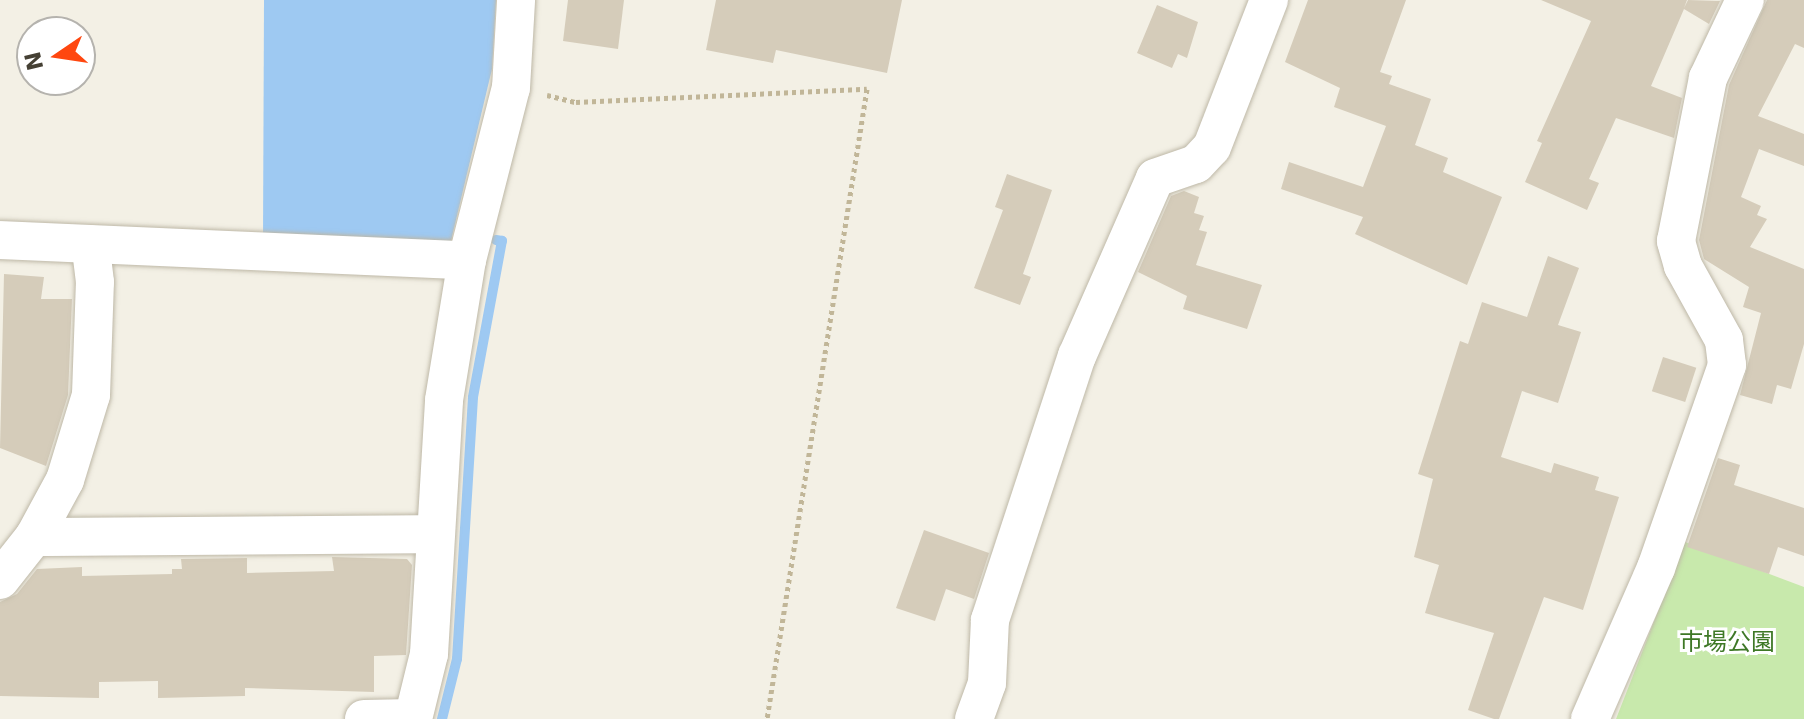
<!DOCTYPE html>
<meta charset="utf-8">
<style>
body{margin:0}
#map{position:relative;width:1804px;height:719px;overflow:hidden;background:#f3f0e5;font-family:"DejaVu Sans","Noto Sans JP",sans-serif}
div>[style]{position:absolute}
.green>*{inset:0;background:#c8e9ac}
.water>*{inset:0;background:#9ec9f2}
.stream>*{height:10px;margin:-5px;padding:0 5px;transform-origin:5px;border-radius:5px;background:#9ec9f2}
.building>*{inset:0;background:#d5ccba;transform-origin:0 0}
.path>*{height:5px;margin-top:-2.5px;transform-origin:0;background:repeating-linear-gradient(90deg,#c1b698 0 4px,transparent 0 8px)}
.roads{filter:drop-shadow(0 0 2px #beb8a7) drop-shadow(0 0 2px #beb8a7)}
.street>*{height:38px;margin:-19px;padding:0 19px;transform-origin:19px;border-radius:19px;background:#fff}
span{translate:-50% -50%;white-space:nowrap;text-align:center;line-height:1.15;-webkit-text-stroke:6px #fff;paint-order:stroke}
.park-label{font-size:24px;color:#3e7826}
.north{position:absolute;left:16px;top:16px;width:80px;height:80px;box-sizing:border-box;background:#fff;border:2px solid #b5b3ae;border-radius:50%;rotate:257deg;font-size:22px;font-weight:700;line-height:32px;text-align:center;color:#454034}
.north::after{content:'';display:block;margin:auto;width:28px;height:36px;background:#ff470f;clip-path:polygon(50% 0,100% 100%,50% 72%,0 100%)}
</style>
<div id="map">
<div class="green">
<i style="clip-path:polygon(1685px 542px,1804px 587px,1804px 719px,1616px 719px)"></i>
</div>
<div class="water">
<i style="clip-path:polygon(264px 0,496px 0,492px 69px,450px 245px,263px 237px)"></i>
</div>
<div class="stream">
<i style="left:442px;top:719px;width:62px;rotate:-76deg"></i>
<i style="left:457px;top:659px;width:262px;rotate:-86.5deg"></i>
<i style="left:473px;top:397px;width:159px;rotate:-79.5deg"></i>
<i style="left:502px;top:241px;width:6px;rotate:-171deg"></i>
</div>
<div class="building">
<i style="clip-path:polygon(568px 0,624px 0,618px 49px,563px 41px)"></i>
<i style="clip-path:polygon(716px 0,902px 0,887px 73px,776px 50px,773px 63px,706px 50px)"></i>
<i style="clip-path:polygon(1308px 0,1406px 0,1380px 72px,1392px 76px,1389px 84px,1431px 99px,1415px 145px,1448px 158px,1443px 172px,1502px 197px,1467px 285px,1355px 234px,1363px 217px,1281px 189px,1289px 162px,1363px 187px,1386px 126px,1334px 107px,1340px 88px,1285px 62px)"></i>
<i style="clip-path:polygon(1541px 0,1687px 0,1684px 8px,1688px 0,1720px 1px,1709px 24px,1684px 9px,1651px 86px,1682px 98px,1674px 138px,1616px 118px,1589px 179px,1599px 183px,1587px 210px,1525px 182px,1542px 143px,1537px 141px,1591px 21px)"></i>
<i style="clip-path:polygon(1767px 0,1804px 0,1804px 48px,1795px 44px,1758px 116px,1804px 134px,1804px 166px,1759px 149px,1741px 197px,1761px 206px,1757px 215px,1767px 219px,1750px 247px,1804px 269px,1804px 344px,1791px 389px,1777px 385px,1772px 404px,1740px 395px,1761px 313px,1743px 307px,1749px 287px,1704px 259px,1699px 240px,1729px 85px)"></i>
<i style="clip-path:polygon(1157px 5px,1198px 22px,1187px 58px,1178px 54px,1172px 68px,1137px 53px)"></i>
<i style="clip-path:polygon(1007px 174px,1052px 190px,1023px 274px,1031px 277px,1020px 305px,974px 288px,1003px 210px,995px 207px)"></i>
<i style="clip-path:polygon(1184px 191px,1199px 197px,1194px 213px,1204px 216px,1199px 230px,1207px 232px,1196px 265px,1262px 285px,1247px 329px,1183px 309px,1187px 296px,1138px 272px,1171px 196px)"></i>
<i style="clip-path:polygon(1548px 256px,1579px 268px,1558px 325px,1581px 332px,1558px 403px,1522px 391px,1501px 457px,1551px 473px,1554px 463px,1599px 477px,1595px 490px,1619px 497px,1583px 610px,1544px 597px,1499px 719px,1494px 719px,1468px 710px,1494px 633px,1425px 613px,1439px 565px,1414px 557px,1433px 479px,1418px 474px,1460px 341px,1468px 344px,1482px 302px,1527px 317px)"></i>
<i style="clip-path:polygon(4px 274px,44px 277px,41px 299px,72px 299px,68px 395px,46px 466px,0 448px)"></i>
<i style="left:1663px;top:357px;width:35px;height:36px;rotate:18deg"></i>
<i style="clip-path:polygon(1718px 458px,1740px 465px,1734px 485px,1804px 508px,1804px 556px,1778px 547px,1769px 574px,1687px 547px)"></i>
<i style="clip-path:polygon(924px 530px,989px 553px,974px 599px,946px 589px,935px 621px,896px 608px)"></i>
<i style="clip-path:polygon(332px 557px,407px 559px,412px 565px,406px 655px,374px 656px,374px 692px,245px 688px,245px 696px,158px 698px,158px 681px,99px 682px,99px 698px,0 696px,0 602px,17px 594px,37px 569px,82px 567px,82px 576px,172px 574px,172px 569px,182px 569px,181px 559px,247px 558px,247px 573px,334px 571px)"></i>
</div>
<div class="path">
<i style="left:547px;top:95px;width:30px;rotate:14deg"></i>
<i style="left:576px;top:102px;width:291px;rotate:-2.6deg"></i>
<i style="left:867px;top:89px;width:638px;rotate:99.02deg"></i>
</div>
<div class="roads">
<div class="street">
<i style="left:0;top:240px;width:467px;rotate:2.5deg"></i>
<i style="left:34px;top:537px;width:400px;rotate:-0.4deg"></i>
<i style="left:0;top:580px;width:55px;rotate:-51.7deg"></i>
<i style="left:34px;top:537px;width:65px;rotate:-61.5deg"></i>
<i style="left:65px;top:480px;width:89px;rotate:-73deg"></i>
<i style="left:91px;top:395px;width:113px;rotate:-88deg"></i>
<i style="left:95px;top:282px;width:38px;rotate:-97deg"></i>
<i style="left:364px;top:719px;width:49px;rotate:-1.2deg"></i>
<i style="left:413px;top:719px;width:67px;rotate:-76.2deg"></i>
<i style="left:429px;top:654px;width:254px;rotate:-86.6deg"></i>
<i style="left:444px;top:400px;width:142px;rotate:-80.7deg"></i>
<i style="left:467px;top:260px;width:178px;rotate:-75.7deg"></i>
<i style="left:511px;top:88px;width:88px;rotate:-86.7deg"></i>
<i style="left:974px;top:719px;width:38px;rotate:-70deg"></i>
<i style="left:987px;top:683px;width:63px;rotate:-87.3deg"></i>
<i style="left:990px;top:620px;width:278px;rotate:-71.8deg"></i>
<i style="left:1077px;top:356px;width:194px;rotate:-66.3deg"></i>
<i style="left:1155px;top:178px;width:43px;rotate:-18.9deg"></i>
<i style="left:1196px;top:164px;width:23px;rotate:-47deg"></i>
<i style="left:1212px;top:147px;width:158px;rotate:-68.8deg"></i>
<i style="left:1590px;top:719px;width:165px;rotate:-66.4deg"></i>
<i style="left:1656px;top:568px;width:215px;rotate:-70.7deg"></i>
<i style="left:1727px;top:365px;width:25px;rotate:-97deg"></i>
<i style="left:1724px;top:340px;width:85px;rotate:-119deg"></i>
<i style="left:1683px;top:266px;width:26px;rotate:-106deg"></i>
<i style="left:1676px;top:241px;width:166px;rotate:-78.9deg"></i>
<i style="left:1708px;top:78px;width:86px;rotate:-64.6deg"></i>
</div>
</div>
<div class="park-label">
<span style="left:1727px;top:643px">市場公園</span>
</div>
<div class="north">N</div>
</div>
